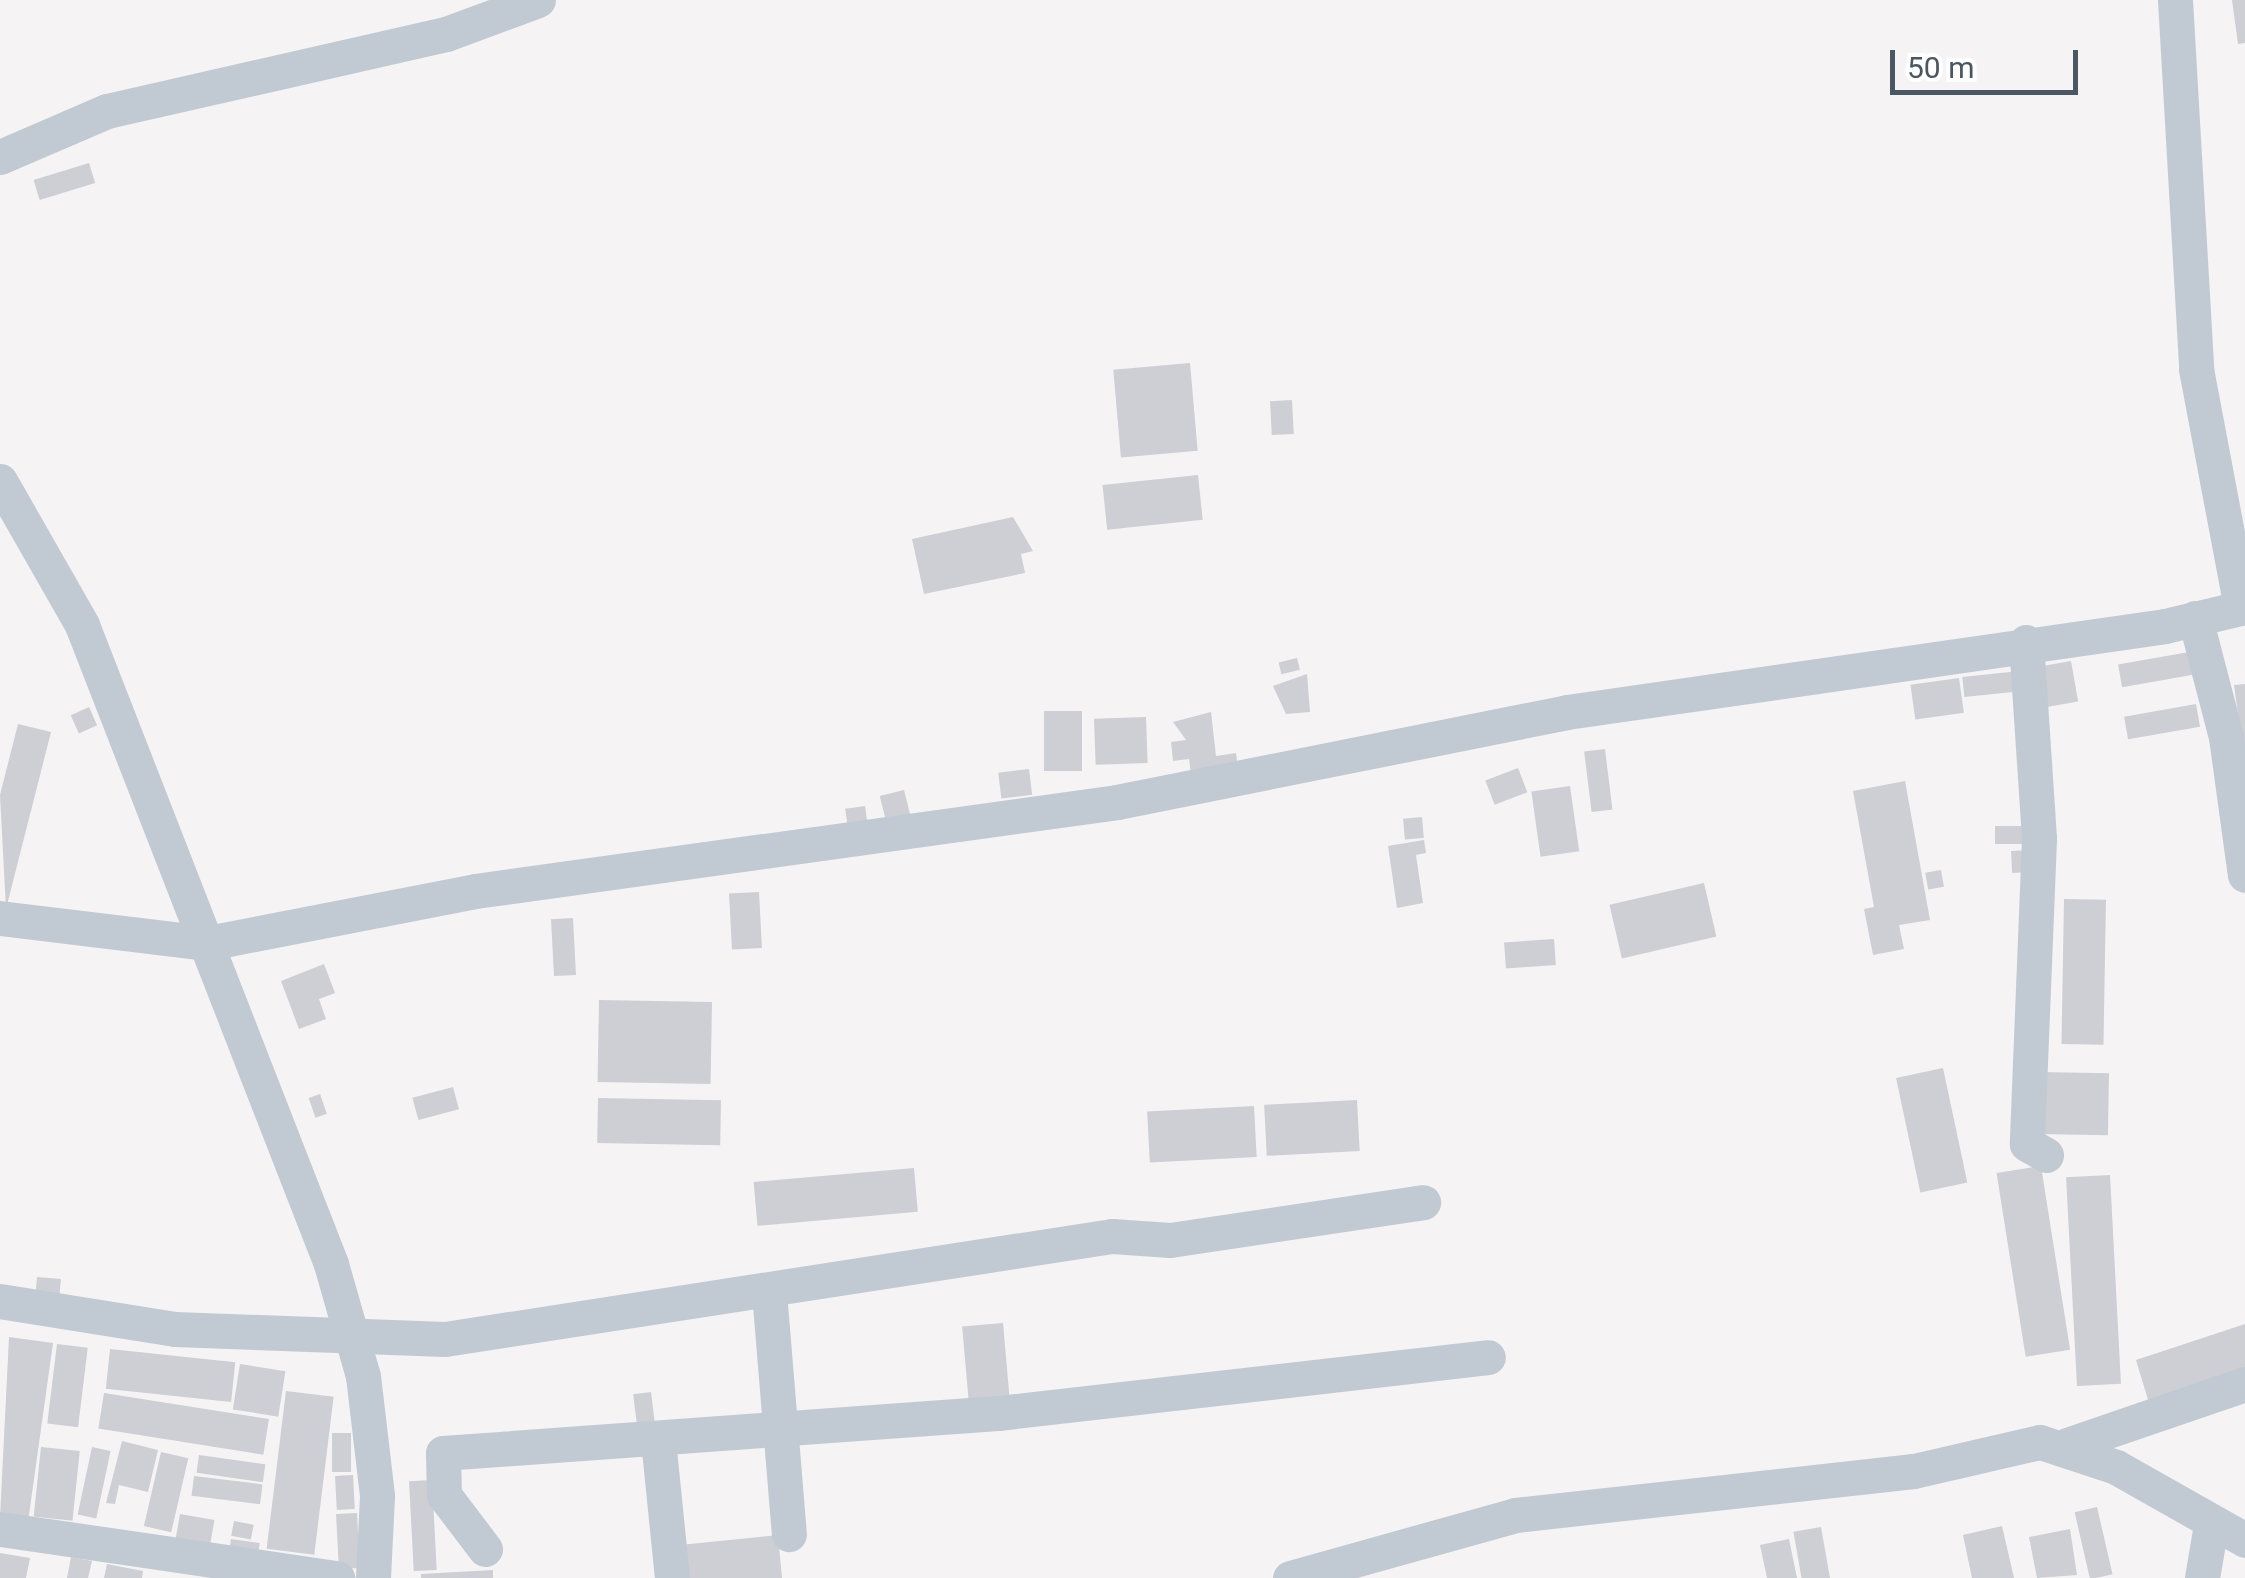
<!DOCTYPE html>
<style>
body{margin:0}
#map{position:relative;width:2245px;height:1578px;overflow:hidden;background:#f5f3f3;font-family:Roboto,sans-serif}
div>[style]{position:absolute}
.building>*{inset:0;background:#cdcfd5;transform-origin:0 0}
.minor>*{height:35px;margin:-17.5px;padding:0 17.5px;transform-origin:17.5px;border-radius:17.5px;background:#c1cad2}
span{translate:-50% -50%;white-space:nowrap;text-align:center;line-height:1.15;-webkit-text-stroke:9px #fff;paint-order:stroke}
.scale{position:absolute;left:1890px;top:50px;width:188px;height:45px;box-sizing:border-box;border:5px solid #4a5661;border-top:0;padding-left:12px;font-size:30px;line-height:35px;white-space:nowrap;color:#4a5661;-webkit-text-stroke:8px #fff;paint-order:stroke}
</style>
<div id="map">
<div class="building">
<i style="clip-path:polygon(2232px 0,2245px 0,2245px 43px,2238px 44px)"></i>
<i style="left:89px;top:163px;width:21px;height:58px;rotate:73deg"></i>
<i style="left:1190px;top:363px;width:88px;height:77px;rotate:85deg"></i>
<i style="left:1292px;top:400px;width:34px;height:22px;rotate:87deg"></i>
<i style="left:1198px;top:475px;width:45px;height:96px;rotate:84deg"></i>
<i style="clip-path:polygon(1013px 517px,1033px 551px,1021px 554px,1025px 573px,924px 594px,912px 539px)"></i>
<i style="left:2189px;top:652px;width:23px;height:72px;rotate:80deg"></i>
<i style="left:1297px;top:658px;width:12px;height:19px;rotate:76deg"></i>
<i style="left:2071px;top:661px;width:41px;height:36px;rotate:80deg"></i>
<i style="left:2020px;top:671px;width:20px;height:58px;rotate:84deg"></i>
<i style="clip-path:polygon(1307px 674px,1310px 712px,1286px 714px,1273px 686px)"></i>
<i style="left:1959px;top:678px;width:35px;height:49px;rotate:82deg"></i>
<i style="clip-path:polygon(2245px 684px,2245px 752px,2243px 752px,2234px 685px)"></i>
<i style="left:2196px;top:704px;width:23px;height:73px;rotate:80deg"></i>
<i style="left:89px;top:707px;width:20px;height:20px;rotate:66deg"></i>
<i style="left:1044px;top:711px;width:38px;height:60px"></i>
<i style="clip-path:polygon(1211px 712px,1216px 756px,1236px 753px,1238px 768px,1191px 775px,1189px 759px,1173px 761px,1171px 742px,1186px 740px,1173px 722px)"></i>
<i style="left:1146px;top:717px;width:46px;height:52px;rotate:88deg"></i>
<i style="clip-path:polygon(18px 724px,51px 732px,6px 909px,0 795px)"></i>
<i style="left:1605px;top:749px;width:61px;height:21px;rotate:83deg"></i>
<i style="left:1518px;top:768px;width:26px;height:35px;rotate:69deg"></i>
<i style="left:1029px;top:769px;width:26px;height:31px;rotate:83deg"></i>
<i style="clip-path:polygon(1905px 781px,1930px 920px,1899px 925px,1904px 949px,1873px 955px,1864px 909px,1874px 907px,1853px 791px)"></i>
<i style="left:1570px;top:786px;width:66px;height:39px;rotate:82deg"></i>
<i style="left:904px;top:790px;width:25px;height:25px;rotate:76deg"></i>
<i style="left:865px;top:806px;width:15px;height:20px;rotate:82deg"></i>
<i style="left:1422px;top:817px;width:21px;height:19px;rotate:85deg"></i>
<i style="left:2028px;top:826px;width:18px;height:33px;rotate:90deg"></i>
<i style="clip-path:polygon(1424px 840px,1426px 853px,1416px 855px,1423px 903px,1397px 908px,1388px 846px)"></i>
<i style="left:2031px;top:850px;width:22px;height:20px;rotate:87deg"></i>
<i style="left:1941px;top:870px;width:17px;height:16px;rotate:80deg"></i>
<i style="left:1704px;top:883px;width:55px;height:97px;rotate:77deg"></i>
<i style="left:759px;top:892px;width:56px;height:30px;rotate:87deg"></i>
<i style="left:2064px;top:899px;width:42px;height:145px;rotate:1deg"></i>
<i style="left:573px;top:918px;width:57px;height:22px;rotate:87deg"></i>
<i style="left:1554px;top:939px;width:26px;height:50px;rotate:86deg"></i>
<i style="clip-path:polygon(324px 964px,335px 993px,319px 999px,326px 1019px,299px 1029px,281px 981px)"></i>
<i style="left:599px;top:1000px;width:113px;height:82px;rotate:1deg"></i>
<i style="left:1943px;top:1068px;width:117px;height:48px;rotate:78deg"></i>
<i style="left:2038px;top:1072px;width:71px;height:62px;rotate:1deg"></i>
<i style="left:453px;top:1087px;width:23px;height:42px;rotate:75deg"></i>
<i style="left:320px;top:1094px;width:21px;height:12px;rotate:71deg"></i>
<i style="left:598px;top:1098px;width:123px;height:45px;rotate:1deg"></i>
<i style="left:1357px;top:1100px;width:51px;height:93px;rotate:87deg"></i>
<i style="left:1254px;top:1106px;width:51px;height:107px;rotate:87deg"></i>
<i style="left:2041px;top:1166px;width:186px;height:45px;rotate:81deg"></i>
<i style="left:914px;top:1168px;width:44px;height:161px;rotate:85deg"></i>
<i style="left:2110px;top:1175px;width:209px;height:44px;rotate:87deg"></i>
<i style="left:37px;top:1277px;width:24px;height:24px;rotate:5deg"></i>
<i style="left:1003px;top:1323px;width:79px;height:41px;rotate:85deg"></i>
<i style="clip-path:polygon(2245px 1324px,2245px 1372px,2149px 1403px,2136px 1360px)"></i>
<i style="clip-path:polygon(9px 1337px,53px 1343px,28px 1522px,0 1518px)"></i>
<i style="left:57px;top:1344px;width:31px;height:80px;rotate:7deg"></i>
<i style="left:110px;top:1349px;width:126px;height:40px;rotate:6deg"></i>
<i style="left:240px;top:1364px;width:46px;height:46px;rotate:9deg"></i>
<i style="left:286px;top:1391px;width:48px;height:159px;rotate:7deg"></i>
<i style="left:651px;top:1392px;width:31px;height:18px;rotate:83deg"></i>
<i style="left:104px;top:1393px;width:167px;height:36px;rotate:9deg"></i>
<i style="left:332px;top:1433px;width:19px;height:39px"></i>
<i style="clip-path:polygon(122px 1441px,158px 1450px,148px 1492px,119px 1485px,115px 1504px,106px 1503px)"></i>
<i style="left:41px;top:1447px;width:39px;height:70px;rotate:6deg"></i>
<i style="left:92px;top:1447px;width:19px;height:69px;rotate:12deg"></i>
<i style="left:161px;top:1452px;width:28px;height:76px;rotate:13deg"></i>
<i style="left:199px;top:1455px;width:67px;height:18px;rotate:8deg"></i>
<i style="left:353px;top:1475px;width:34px;height:18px;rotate:87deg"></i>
<i style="left:194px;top:1476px;width:69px;height:20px;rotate:7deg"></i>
<i style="left:432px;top:1480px;width:90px;height:23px;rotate:87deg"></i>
<i style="left:2097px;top:1507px;width:69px;height:23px;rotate:77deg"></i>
<i style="left:357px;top:1513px;width:55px;height:21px;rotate:87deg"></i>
<i style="left:180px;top:1514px;width:35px;height:31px;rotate:10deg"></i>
<i style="left:234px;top:1521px;width:20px;height:15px;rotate:11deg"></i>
<i style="clip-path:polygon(2002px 1526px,2014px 1578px,1972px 1578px,1963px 1535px)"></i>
<i style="left:1821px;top:1527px;width:52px;height:28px;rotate:80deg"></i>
<i style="clip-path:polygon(2070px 1529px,2077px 1575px,2037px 1578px,2029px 1537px)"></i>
<i style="clip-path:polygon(778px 1535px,782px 1578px,683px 1578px,680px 1545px)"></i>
<i style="left:231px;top:1539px;width:29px;height:16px;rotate:8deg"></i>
<i style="clip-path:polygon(1789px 1539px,1797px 1578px,1767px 1578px,1760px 1545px)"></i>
<i style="clip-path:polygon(0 1553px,30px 1558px,26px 1578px,0 1578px)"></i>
<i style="clip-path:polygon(71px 1557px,92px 1561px,88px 1578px,67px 1578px)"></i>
<i style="clip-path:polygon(107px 1564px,143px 1571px,142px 1578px,104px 1578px)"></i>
<i style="clip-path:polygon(493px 1570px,493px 1578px,421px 1578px,421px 1574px)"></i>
</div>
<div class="minor">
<i style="left:2175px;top:0;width:370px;rotate:86.7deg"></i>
<i style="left:2196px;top:369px;width:243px;rotate:79.3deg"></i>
<i style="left:0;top:157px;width:116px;rotate:-23.3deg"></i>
<i style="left:107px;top:111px;width:348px;rotate:-12.8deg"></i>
<i style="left:446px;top:34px;width:98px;rotate:-20.3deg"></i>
<i style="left:0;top:481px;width:166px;rotate:60.3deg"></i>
<i style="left:82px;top:625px;width:686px;rotate:68.71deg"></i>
<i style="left:331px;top:1264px;width:116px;rotate:74.1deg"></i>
<i style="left:363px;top:1376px;width:121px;rotate:83.3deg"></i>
<i style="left:377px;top:1496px;width:82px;rotate:92.8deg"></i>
<i style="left:2195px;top:618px;width:123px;rotate:75.4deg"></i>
<i style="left:2226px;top:737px;width:139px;rotate:82.2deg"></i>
<i style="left:2026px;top:642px;width:197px;rotate:86.2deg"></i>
<i style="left:2039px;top:839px;width:305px;rotate:92.3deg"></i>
<i style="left:2027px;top:1144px;width:22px;rotate:30deg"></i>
<i style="left:0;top:918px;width:209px;rotate:6.9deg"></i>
<i style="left:208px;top:943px;width:272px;rotate:-11deg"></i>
<i style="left:475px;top:891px;width:648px;rotate:-7.89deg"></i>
<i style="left:1117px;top:802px;width:459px;rotate:-11.3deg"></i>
<i style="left:1567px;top:712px;width:604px;rotate:-8.18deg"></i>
<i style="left:2165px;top:626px;width:82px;rotate:-13.4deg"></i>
<i style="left:769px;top:1292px;width:243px;rotate:85.3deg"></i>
<i style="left:0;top:1301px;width:177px;rotate:9.1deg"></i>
<i style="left:175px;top:1329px;width:270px;rotate:2.1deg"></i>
<i style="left:445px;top:1339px;width:675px;rotate:-8.78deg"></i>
<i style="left:1112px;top:1236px;width:58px;rotate:3.9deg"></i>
<i style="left:1170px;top:1240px;width:256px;rotate:-8.5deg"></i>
<i style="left:658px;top:1440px;width:139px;rotate:84.2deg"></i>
<i style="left:2067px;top:1445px;width:188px;rotate:-18.9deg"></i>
<i style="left:0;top:1529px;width:341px;rotate:8.3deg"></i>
<i style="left:485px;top:1549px;width:68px;rotate:-127.2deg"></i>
<i style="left:444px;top:1495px;width:42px;rotate:-91.4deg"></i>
<i style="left:443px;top:1453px;width:556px;rotate:-4.12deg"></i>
<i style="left:998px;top:1413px;width:493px;rotate:-6.5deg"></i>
<i style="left:1290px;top:1578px;width:234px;rotate:-15.6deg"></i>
<i style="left:1515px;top:1515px;width:401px;rotate:-6.3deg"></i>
<i style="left:1914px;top:1471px;width:129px;rotate:-13deg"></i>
<i style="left:2040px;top:1442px;width:80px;rotate:18.2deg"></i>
<i style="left:2116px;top:1467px;width:148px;rotate:29.5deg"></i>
<i style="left:2202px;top:1578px;width:54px;rotate:-80.4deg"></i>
</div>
<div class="scale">50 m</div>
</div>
